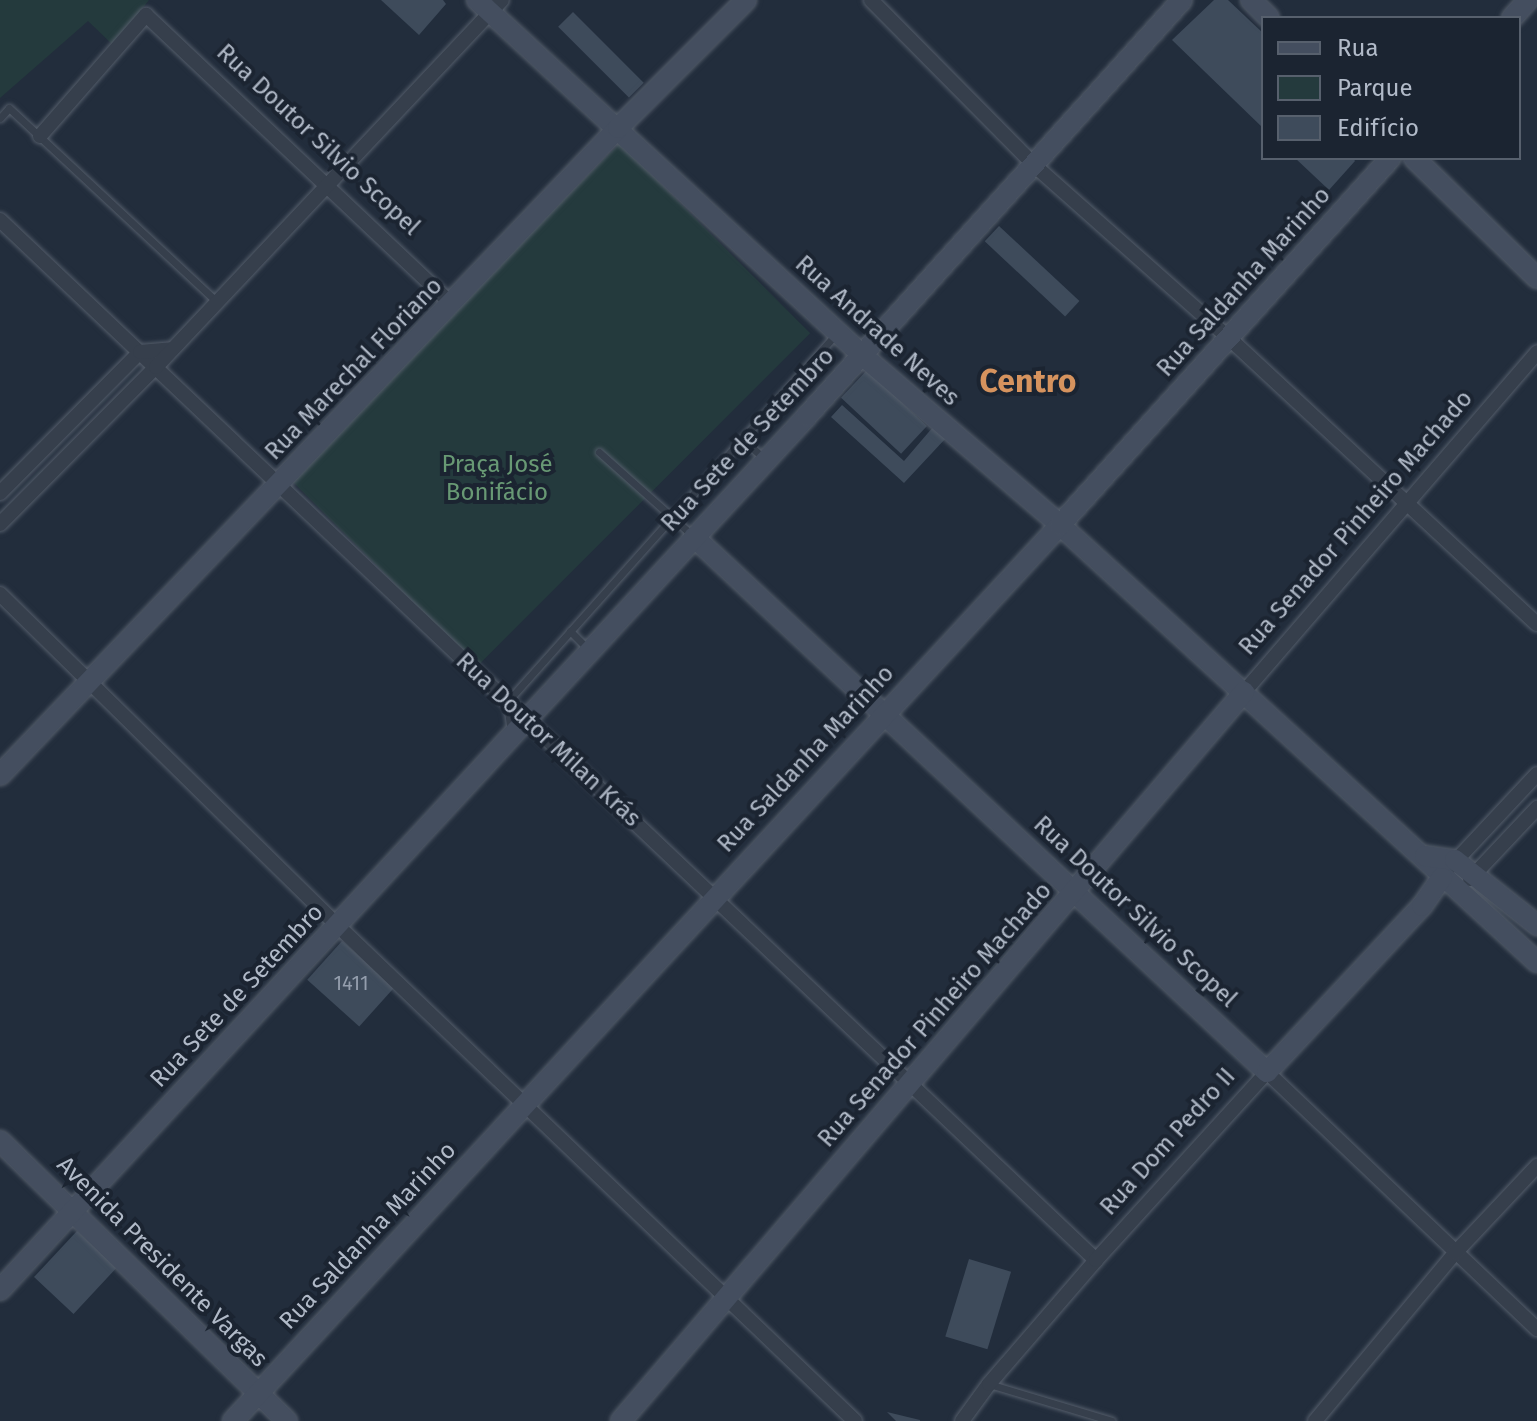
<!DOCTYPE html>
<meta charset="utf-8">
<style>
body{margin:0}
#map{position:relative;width:1537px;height:1421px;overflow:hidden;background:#222d3c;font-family:"Fira Sans",sans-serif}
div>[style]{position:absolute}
.green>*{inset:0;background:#243a3d;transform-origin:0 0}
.building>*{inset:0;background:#3e4b5b;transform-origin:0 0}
.roads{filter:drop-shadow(0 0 2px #545d6a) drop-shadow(0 0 2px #545d6a)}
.lane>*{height:7px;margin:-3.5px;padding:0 3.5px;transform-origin:3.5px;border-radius:3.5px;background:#363f4c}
.street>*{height:14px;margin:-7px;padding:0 7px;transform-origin:7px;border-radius:7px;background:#363f4c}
.secondary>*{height:20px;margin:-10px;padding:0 10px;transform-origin:10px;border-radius:10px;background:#444e5f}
span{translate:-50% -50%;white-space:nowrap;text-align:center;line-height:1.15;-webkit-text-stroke:8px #1b2431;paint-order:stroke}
.number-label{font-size:20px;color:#949ead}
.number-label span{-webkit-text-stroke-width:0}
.street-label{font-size:24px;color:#b1bac8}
.park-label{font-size:24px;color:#689974}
.district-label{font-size:32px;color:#d6935e;font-weight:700}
.legend{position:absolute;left:1261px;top:16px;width:260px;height:144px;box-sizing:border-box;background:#1b2431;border:2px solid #57606d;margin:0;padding:10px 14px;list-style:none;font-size:24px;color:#b1bac8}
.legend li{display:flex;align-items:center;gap:16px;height:40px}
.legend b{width:40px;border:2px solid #57606d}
</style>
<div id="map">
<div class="green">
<i style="clip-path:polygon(0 0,149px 0,113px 45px,88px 21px,0 98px)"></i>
<i style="left:620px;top:143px;width:269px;height:471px;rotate:45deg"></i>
</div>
<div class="building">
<i style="clip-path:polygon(381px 0,443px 0,446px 4px,419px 35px)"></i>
<i style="clip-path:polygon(1214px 0,1228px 0,1263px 33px,1263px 128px,1172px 40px)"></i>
<i style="left:573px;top:12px;width:100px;height:21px;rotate:45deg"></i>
<i style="clip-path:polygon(1295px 158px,1353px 158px,1355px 161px,1329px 190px)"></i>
<i style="left:999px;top:226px;width:110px;height:21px;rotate:43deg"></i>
<i style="left:867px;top:370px;width:82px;height:38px;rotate:43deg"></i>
<i style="clip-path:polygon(842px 405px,904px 461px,933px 427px,946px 438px,904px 483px,831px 417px)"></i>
<i style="left:342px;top:941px;width:70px;height:52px;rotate:42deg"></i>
<i style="left:77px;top:1231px;width:54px;height:63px;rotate:43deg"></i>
<i style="left:969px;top:1259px;width:44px;height:81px;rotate:17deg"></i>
<i style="clip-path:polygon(887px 1412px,920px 1420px,920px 1421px,896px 1421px)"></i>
</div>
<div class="roads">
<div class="lane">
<i style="left:0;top:118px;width:13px;rotate:-48deg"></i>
<i style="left:9px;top:108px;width:283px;rotate:43deg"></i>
<i style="left:742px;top:439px;width:29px;rotate:41deg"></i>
<i style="left:599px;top:452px;width:126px;rotate:41.8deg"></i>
<i style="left:570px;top:631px;width:25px;rotate:45deg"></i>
<i style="left:511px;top:732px;width:30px;rotate:-98deg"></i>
<i style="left:507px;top:702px;width:494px;rotate:-48.2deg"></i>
<i style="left:989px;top:1384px;width:128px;rotate:16.7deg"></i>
</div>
<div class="street">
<i style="left:871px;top:0;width:233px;rotate:45.3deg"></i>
<i style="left:1035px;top:166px;width:259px;rotate:41.6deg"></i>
<i style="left:1229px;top:338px;width:420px;rotate:42.9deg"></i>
<i style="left:40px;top:136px;width:161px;rotate:-48.8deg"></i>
<i style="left:146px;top:15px;width:421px;rotate:43.4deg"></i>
<i style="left:0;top:220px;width:1511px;rotate:43.5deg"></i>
<i style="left:0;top:493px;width:199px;rotate:-45.2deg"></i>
<i style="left:140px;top:352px;width:32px;rotate:-5deg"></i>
<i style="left:0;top:524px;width:221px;rotate:-45.2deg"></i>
<i style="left:156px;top:367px;width:504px;rotate:-46.69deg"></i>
<i style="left:0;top:594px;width:472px;rotate:44.5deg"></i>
<i style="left:337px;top:925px;width:717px;rotate:43.76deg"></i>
<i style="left:1244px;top:692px;width:449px;rotate:-49.2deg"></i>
<i style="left:1450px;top:867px;width:127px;rotate:-46.9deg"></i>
<i style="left:1470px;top:879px;width:98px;rotate:-46.7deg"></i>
<i style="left:962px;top:1421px;width:46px;rotate:-53.9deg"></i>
<i style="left:989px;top:1384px;width:164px;rotate:-49.2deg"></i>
<i style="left:1096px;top:1260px;width:254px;rotate:-47.7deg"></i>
<i style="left:1267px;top:1072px;width:373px;rotate:43.6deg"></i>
<i style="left:1315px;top:1421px;width:219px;rotate:-50.2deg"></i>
<i style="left:1455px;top:1253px;width:120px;rotate:-46.7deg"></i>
</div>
<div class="secondary">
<i style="left:477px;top:0;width:524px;rotate:42.68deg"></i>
<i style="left:862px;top:355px;width:261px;rotate:40.6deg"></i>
<i style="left:1060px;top:525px;width:647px;rotate:42.49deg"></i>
<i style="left:1251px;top:0;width:25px;rotate:45deg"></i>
<i style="left:1512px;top:18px;width:24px;rotate:-48deg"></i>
<i style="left:1414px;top:158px;width:172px;rotate:44.3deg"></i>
<i style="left:694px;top:537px;width:784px;rotate:43.04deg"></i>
<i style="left:1267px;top:1072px;width:227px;rotate:-47deg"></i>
<i style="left:1422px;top:906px;width:35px;rotate:-55deg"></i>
<i style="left:0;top:775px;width:895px;rotate:-46.31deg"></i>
<i style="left:618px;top:128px;width:181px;rotate:-45deg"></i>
<i style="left:1425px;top:856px;width:30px;rotate:8deg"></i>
<i style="left:1455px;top:860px;width:105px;rotate:38.4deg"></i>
<i style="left:0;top:1141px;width:401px;rotate:44.3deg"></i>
<i style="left:0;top:1290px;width:1190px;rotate:-47.28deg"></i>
<i style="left:807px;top:416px;width:560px;rotate:-47.97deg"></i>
<i style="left:233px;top:1421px;width:1219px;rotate:-47.29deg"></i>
<i style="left:1060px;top:525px;width:494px;rotate:-48deg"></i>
<i style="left:621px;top:1421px;width:959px;rotate:-49.48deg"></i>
</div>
</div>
<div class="number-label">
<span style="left:351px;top:983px">1411</span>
</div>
<div class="street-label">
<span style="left:318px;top:140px;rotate:43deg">Rua Doutor Silvio Scopel</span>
<span style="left:1244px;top:282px;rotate:-48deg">Rua Saldanha Marinho</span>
<span style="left:877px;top:331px;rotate:42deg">Rua Andrade Neves</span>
<span style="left:354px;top:369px;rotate:-46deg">Rua Marechal Floriano</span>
<span style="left:748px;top:440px;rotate:-47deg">Rua Sete de Setembro</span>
<span style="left:1356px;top:523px;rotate:-49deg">Rua Senador Pinheiro Machado</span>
<span style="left:548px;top:740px;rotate:43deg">Rua Doutor Milan Krás</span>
<span style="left:806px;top:759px;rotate:-47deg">Rua Saldanha Marinho</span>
<span style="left:1135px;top:912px;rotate:43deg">Rua Doutor Silvio Scopel</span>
<span style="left:237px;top:996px;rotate:-47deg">Rua Sete de Setembro</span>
<span style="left:935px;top:1015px;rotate:-49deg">Rua Senador Pinheiro Machado</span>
<span style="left:1168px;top:1142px;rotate:-48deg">Rua Dom Pedro II</span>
<span style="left:368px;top:1236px;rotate:-47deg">Rua Saldanha Marinho</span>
<span style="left:162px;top:1262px;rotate:45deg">Avenida Presidente Vargas</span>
</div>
<div class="park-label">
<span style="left:497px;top:479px">Praça José<br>Bonifácio</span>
</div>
<div class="district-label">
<span style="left:1028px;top:381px">Centro</span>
</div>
<ul class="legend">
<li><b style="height:10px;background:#444e5f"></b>Rua</li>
<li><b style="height:22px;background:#243a3d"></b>Parque</li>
<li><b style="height:22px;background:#3e4b5b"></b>Edifício</li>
</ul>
</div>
